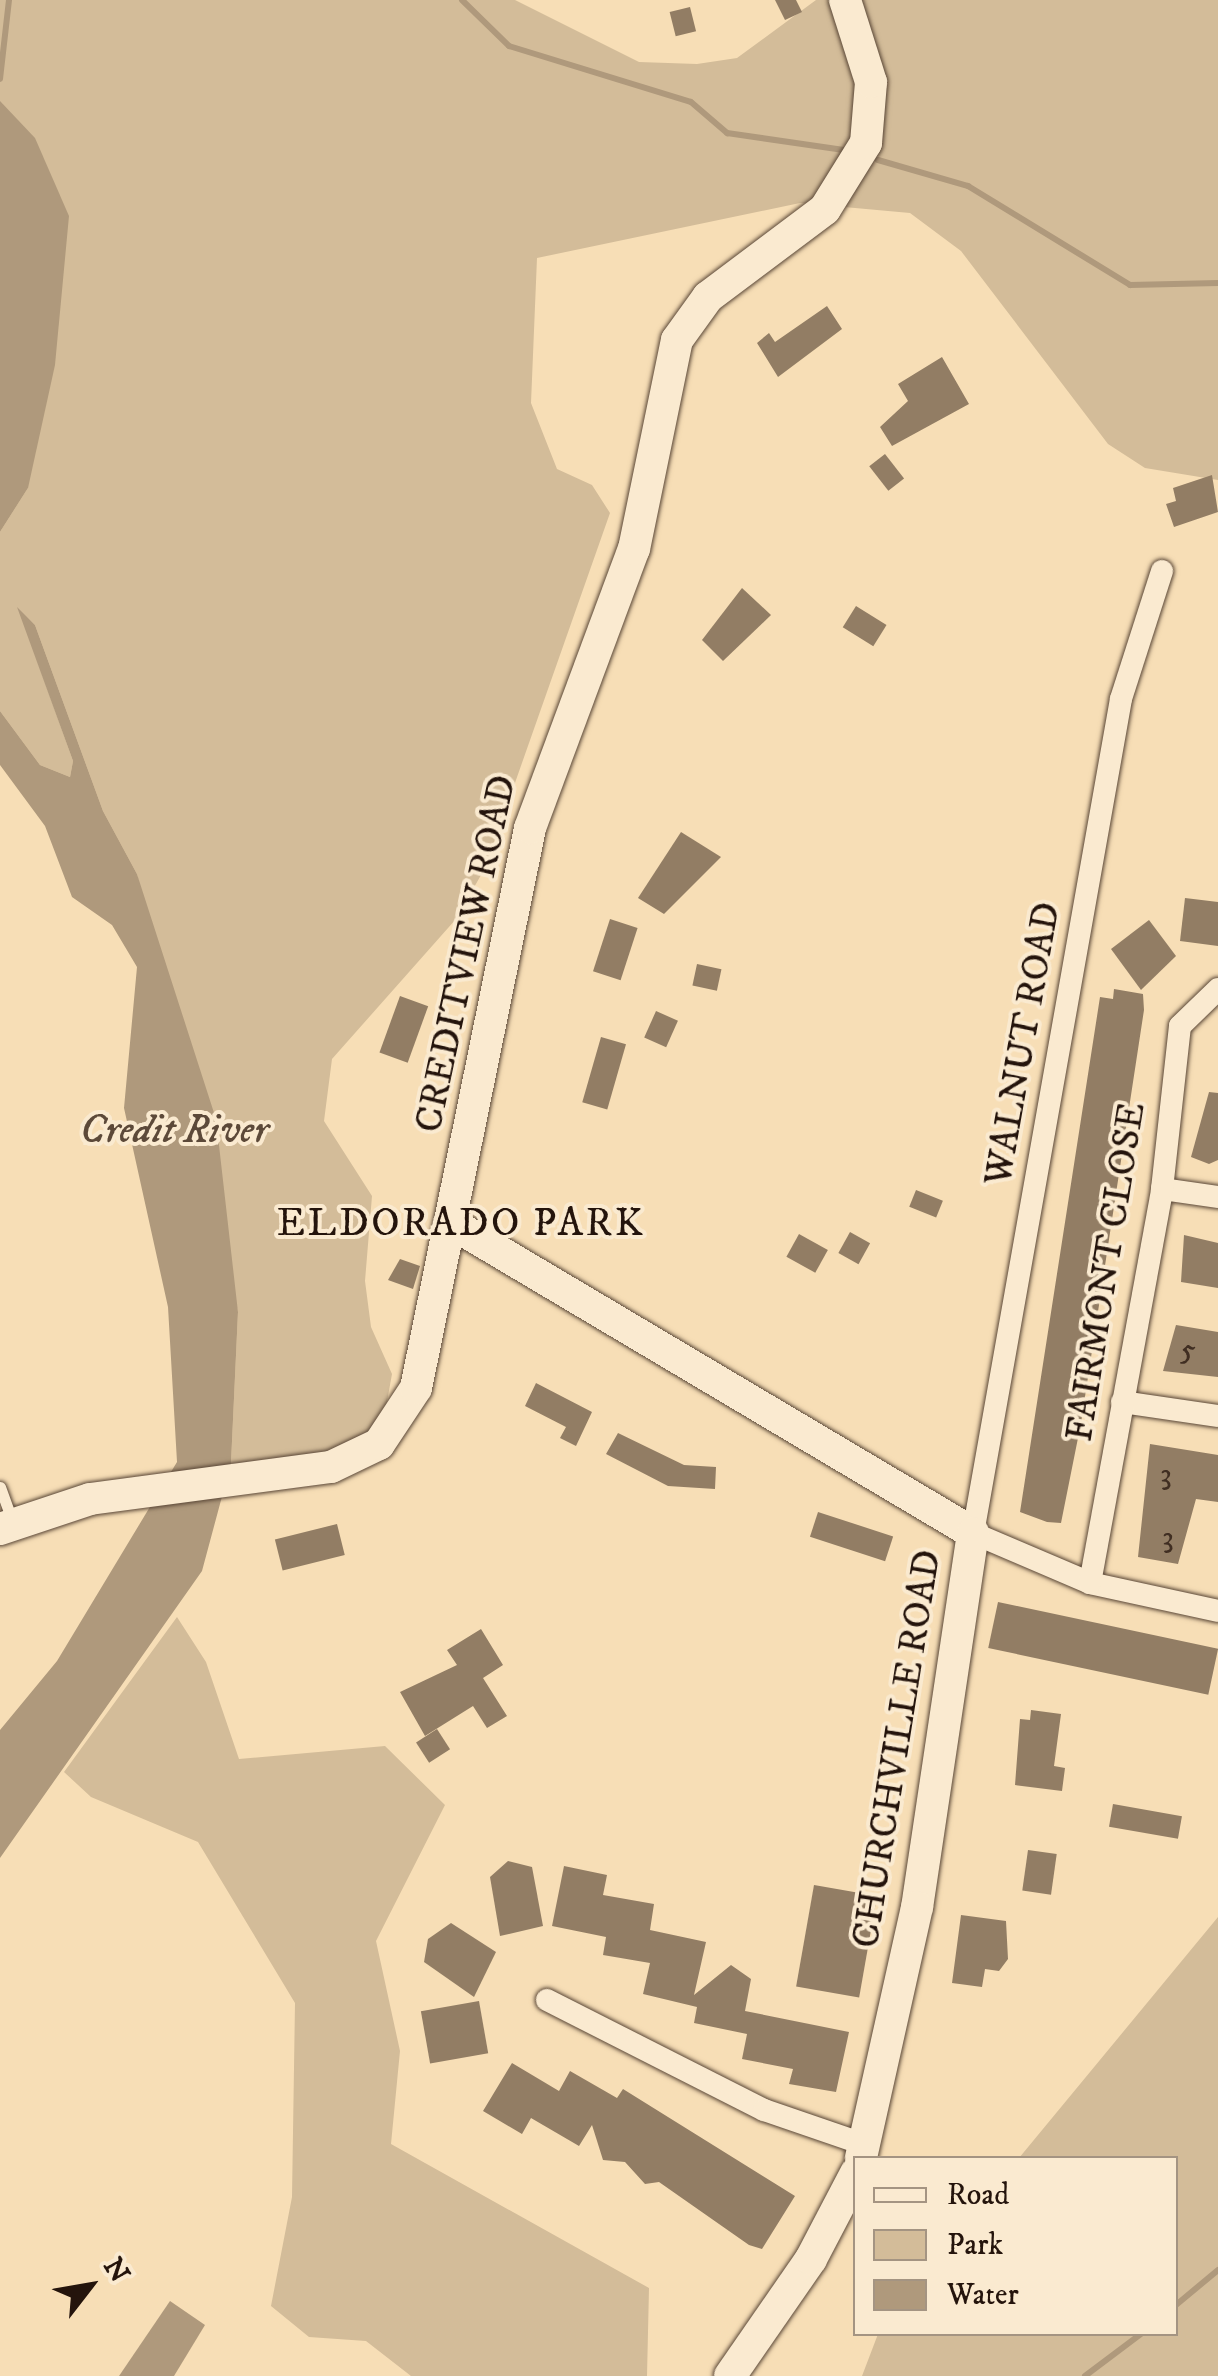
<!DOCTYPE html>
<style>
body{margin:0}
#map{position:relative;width:1218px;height:2376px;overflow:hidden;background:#f7deb6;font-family:"IM FELL DW Pica",serif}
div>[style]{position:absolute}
.green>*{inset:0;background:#d3bc99}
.water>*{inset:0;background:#af997c}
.stream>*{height:6px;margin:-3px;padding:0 3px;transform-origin:3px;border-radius:3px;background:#af997c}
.building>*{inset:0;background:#927d64;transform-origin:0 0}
.roads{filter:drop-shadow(0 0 2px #594636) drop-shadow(0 0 2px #594636)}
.lane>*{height:11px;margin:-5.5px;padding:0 5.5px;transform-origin:5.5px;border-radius:5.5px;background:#faead0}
.street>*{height:22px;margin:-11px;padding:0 11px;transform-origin:11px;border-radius:11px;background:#faead0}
.secondary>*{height:32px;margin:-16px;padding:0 16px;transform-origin:16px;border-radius:16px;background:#faead0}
span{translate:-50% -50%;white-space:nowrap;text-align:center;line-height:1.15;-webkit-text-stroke:8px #faead0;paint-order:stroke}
.number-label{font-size:32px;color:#402e22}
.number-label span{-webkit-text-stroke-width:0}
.street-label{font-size:38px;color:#24140c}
.water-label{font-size:40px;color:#5c4939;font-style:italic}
.neighbourhood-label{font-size:40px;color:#24140c;letter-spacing:2.5px}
.legend{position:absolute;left:853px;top:2156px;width:325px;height:180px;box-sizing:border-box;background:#faead0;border:2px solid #a49482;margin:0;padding:12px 18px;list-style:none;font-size:30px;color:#24140c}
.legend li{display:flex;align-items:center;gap:20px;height:50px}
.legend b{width:50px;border:2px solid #a49482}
.north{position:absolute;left:40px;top:2236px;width:100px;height:100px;-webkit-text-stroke:8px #faead0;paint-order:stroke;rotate:59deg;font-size:28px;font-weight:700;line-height:40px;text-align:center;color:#24140c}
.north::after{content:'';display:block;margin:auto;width:35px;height:45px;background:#24140c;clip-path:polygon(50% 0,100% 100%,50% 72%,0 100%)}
</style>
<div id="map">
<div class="green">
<i style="clip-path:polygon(0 0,515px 0,639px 62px,697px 64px,737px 58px,816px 0,1218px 0,1218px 480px,1145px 468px,1108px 444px,961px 251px,910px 213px,800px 203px,537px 258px,531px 403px,557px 469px,592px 485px,610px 513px,485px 868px,456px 919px,332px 1059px,324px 1121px,372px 1196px,365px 1281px,371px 1327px,392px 1374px,384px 1418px,315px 1475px,231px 1463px,238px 1312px,137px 874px,103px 811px,35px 625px,19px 610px,73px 761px,70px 777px,40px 765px,0 711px,0 532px,28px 488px,0 167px)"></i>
<i style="clip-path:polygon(177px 1617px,206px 1662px,239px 1759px,385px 1746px,445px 1805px,376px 1941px,400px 2051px,391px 2144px,649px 2288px,647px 2376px,411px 2376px,366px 2341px,309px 2337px,271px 2306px,292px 2197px,295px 2003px,198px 1842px,91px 1797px,64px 1772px)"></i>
<i style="clip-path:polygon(1218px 1917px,1218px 2376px,862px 2376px,878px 2334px,1176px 2334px,1176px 2158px,1019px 2158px)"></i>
</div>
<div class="water">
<i style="clip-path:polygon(0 101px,35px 138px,69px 216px,55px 365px,28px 488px,0 532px)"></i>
<i style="clip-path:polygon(17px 607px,35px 625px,103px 811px,137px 874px,216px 1119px,238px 1312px,231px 1463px,202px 1571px,0 1858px,0 1730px,57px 1661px,177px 1462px,168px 1307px,124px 1108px,137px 967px,112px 925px,72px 897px,45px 826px,0 765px,0 711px,40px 765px,70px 777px,73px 761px)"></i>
<i style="clip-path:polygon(170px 2301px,205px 2325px,174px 2376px,119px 2376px)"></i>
</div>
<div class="stream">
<i style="left:462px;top:0;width:66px;rotate:44.4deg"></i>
<i style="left:509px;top:46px;width:190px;rotate:17.1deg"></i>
<i style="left:691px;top:102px;width:48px;rotate:40.7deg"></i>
<i style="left:727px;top:133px;width:118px;rotate:8.3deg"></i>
<i style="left:0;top:79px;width:80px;rotate:-83.5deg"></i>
<i style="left:878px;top:160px;width:94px;rotate:16.1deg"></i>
<i style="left:968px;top:186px;width:190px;rotate:31.4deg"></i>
<i style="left:1130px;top:285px;width:88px;rotate:-1.3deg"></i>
<i style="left:1176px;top:2305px;width:55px;rotate:-39.8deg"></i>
<i style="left:1085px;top:2376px;width:70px;rotate:-36.9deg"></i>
</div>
<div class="building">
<i style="clip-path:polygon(775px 0,796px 0,802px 12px,785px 20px)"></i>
<i style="left:690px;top:7px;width:25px;height:21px;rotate:76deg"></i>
<i style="clip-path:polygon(827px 306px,842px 329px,778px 377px,757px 343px,769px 333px,775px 342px)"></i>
<i style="clip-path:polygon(942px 357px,969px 404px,892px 446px,880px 427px,908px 401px,898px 384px)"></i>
<i style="left:885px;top:454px;width:31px;height:20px;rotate:52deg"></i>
<i style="clip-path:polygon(1212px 475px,1218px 512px,1174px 527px,1166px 504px,1176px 501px,1173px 488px)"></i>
<i style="clip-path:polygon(742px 588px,771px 615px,723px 661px,702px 640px)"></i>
<i style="left:856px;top:606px;width:36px;height:25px;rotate:32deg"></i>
<i style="clip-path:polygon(681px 832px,721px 857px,664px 914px,638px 898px)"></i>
<i style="clip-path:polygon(1185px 898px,1218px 902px,1218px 946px,1180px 941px)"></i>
<i style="left:610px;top:919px;width:29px;height:55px;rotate:18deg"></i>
<i style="clip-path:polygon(1149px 920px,1176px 956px,1141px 990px,1111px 949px)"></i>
<i style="left:697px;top:964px;width:25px;height:22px;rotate:12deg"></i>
<i style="clip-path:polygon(1114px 989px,1143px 994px,1144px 1010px,1081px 1423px,1061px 1523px,1047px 1522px,1020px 1512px,1100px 997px,1113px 999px)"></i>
<i style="left:400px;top:996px;width:30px;height:60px;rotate:20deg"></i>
<i style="left:656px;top:1011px;width:24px;height:29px;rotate:24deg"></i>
<i style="left:601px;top:1037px;width:26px;height:68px;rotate:16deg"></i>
<i style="clip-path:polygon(1209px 1092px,1218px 1093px,1218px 1160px,1209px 1164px,1191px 1157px)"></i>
<i style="left:916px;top:1190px;width:29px;height:18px;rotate:22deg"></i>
<i style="left:850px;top:1232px;width:23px;height:24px;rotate:29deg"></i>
<i style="left:799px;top:1234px;width:33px;height:26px;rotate:29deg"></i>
<i style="clip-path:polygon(1184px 1235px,1218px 1243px,1218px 1288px,1181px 1282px)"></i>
<i style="clip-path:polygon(400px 1259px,420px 1266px,413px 1289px,388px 1280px)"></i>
<i style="clip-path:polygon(1176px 1325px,1218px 1332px,1218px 1377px,1163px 1371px)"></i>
<i style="clip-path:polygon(536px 1383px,592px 1412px,576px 1446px,560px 1438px,566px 1427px,525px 1406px)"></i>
<i style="clip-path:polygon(618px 1433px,684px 1465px,716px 1467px,715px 1489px,668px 1486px,606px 1454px)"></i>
<i style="clip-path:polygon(1150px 1444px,1218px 1455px,1218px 1502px,1196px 1499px,1178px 1564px,1138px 1557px)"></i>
<i style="left:818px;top:1512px;width:79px;height:26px;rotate:18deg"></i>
<i style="left:337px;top:1524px;width:32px;height:64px;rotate:76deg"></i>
<i style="left:998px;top:1602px;width:225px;height:47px;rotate:12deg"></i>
<i style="clip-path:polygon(481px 1629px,503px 1665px,483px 1678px,507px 1716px,487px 1728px,473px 1706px,425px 1736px,400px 1692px,457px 1665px,447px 1650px)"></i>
<i style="clip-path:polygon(1031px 1710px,1061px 1714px,1054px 1766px,1065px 1768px,1062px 1791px,1015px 1785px,1020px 1719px,1030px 1720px)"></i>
<i style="left:437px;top:1729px;width:24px;height:25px;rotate:57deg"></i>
<i style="left:1113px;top:1804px;width:70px;height:23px;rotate:10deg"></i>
<i style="left:1028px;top:1850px;width:29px;height:41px;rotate:8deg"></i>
<i style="clip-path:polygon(508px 1861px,532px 1867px,543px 1926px,500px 1936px,490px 1877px)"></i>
<i style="clip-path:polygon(564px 1866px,607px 1875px,603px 1895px,654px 1904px,650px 1930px,706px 1942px,694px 1995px,731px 1965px,751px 1979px,745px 2011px,849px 2032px,836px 2092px,789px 2084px,793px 2069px,742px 2059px,747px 2034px,694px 2023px,697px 2007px,643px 1994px,650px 1963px,603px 1955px,606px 1937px,552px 1926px)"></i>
<i style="left:814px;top:1885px;width:64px;height:103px;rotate:10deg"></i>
<i style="clip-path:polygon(961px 1915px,1006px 1921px,1008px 1959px,999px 1971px,985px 1969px,982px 1987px,952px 1983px)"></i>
<i style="clip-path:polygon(451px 1923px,496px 1952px,474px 1997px,424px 1962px,428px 1939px)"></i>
<i style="left:479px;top:2001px;width:53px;height:59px;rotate:80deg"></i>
<i style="clip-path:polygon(512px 2063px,559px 2091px,570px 2071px,617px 2098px,623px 2089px,795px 2196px,762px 2249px,749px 2245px,659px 2182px,645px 2184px,625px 2162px,603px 2160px,592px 2125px,579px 2146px,531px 2118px,522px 2134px,483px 2111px)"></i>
</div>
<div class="roads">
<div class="lane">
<i style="left:0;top:1487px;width:37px;rotate:70deg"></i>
</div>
<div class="street">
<i style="left:1162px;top:571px;width:134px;rotate:107.8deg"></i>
<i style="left:1121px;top:699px;width:847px;rotate:100.06deg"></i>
<i style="left:973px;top:1533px;width:127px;rotate:23.1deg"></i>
<i style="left:1090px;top:1583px;width:131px;rotate:12.3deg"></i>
<i style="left:1162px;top:1189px;width:57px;rotate:8.1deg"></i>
<i style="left:1122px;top:1402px;width:97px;rotate:8.3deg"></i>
<i style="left:1090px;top:1583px;width:401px;rotate:-79.6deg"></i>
<i style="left:1162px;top:1189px;width:164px;rotate:-83.7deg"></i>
<i style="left:1180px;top:1026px;width:53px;rotate:-44.2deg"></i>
<i style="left:547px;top:2000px;width:243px;rotate:26.9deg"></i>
<i style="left:764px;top:2110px;width:108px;rotate:18.9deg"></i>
</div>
<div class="secondary">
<i style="left:451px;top:1223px;width:607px;rotate:30.7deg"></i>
<i style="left:973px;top:1533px;width:378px;rotate:98.5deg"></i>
<i style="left:917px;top:1907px;width:257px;rotate:102.6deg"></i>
<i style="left:0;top:1529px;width:95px;rotate:-18.4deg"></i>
<i style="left:90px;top:1499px;width:243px;rotate:-7.6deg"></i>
<i style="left:331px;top:1467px;width:53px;rotate:-25.6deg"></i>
<i style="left:379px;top:1444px;width:67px;rotate:-56.5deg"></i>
<i style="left:416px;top:1388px;width:571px;rotate:-78.49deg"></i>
<i style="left:530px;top:828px;width:298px;rotate:-69.6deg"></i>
<i style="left:634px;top:549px;width:213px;rotate:-78.4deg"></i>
<i style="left:677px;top:340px;width:53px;rotate:-54.2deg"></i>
<i style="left:708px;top:297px;width:146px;rotate:-36.9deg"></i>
<i style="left:825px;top:209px;width:78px;rotate:-58.2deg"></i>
<i style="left:866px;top:143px;width:61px;rotate:-85.3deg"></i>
<i style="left:871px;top:82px;width:86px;rotate:-107.6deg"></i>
<i style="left:730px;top:2376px;width:142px;rotate:-55.3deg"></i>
<i style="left:811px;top:2259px;width:97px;rotate:-62.4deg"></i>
</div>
</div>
<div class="number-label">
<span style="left:1188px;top:1350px">5</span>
<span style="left:1166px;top:1475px">3</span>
<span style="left:1168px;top:1538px">3</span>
</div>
<div class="street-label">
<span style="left:467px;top:954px;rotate:-78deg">CREDITVIEW ROAD</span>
<span style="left:1024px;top:1044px;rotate:-80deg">WALNUT ROAD</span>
<span style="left:1107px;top:1272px;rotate:-81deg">FAIRMONT CLOSE</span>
<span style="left:898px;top:1749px;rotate:-81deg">CHURCHVILLE ROAD</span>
</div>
<div class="water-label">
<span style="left:174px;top:1131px">Credit River</span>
</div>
<div class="neighbourhood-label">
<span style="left:461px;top:1224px">ELDORADO PARK</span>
</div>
<ul class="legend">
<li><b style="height:12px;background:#faead0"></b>Road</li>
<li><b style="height:28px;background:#d3bc99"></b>Park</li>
<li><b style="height:28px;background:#af997c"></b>Water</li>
</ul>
<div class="north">N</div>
</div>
